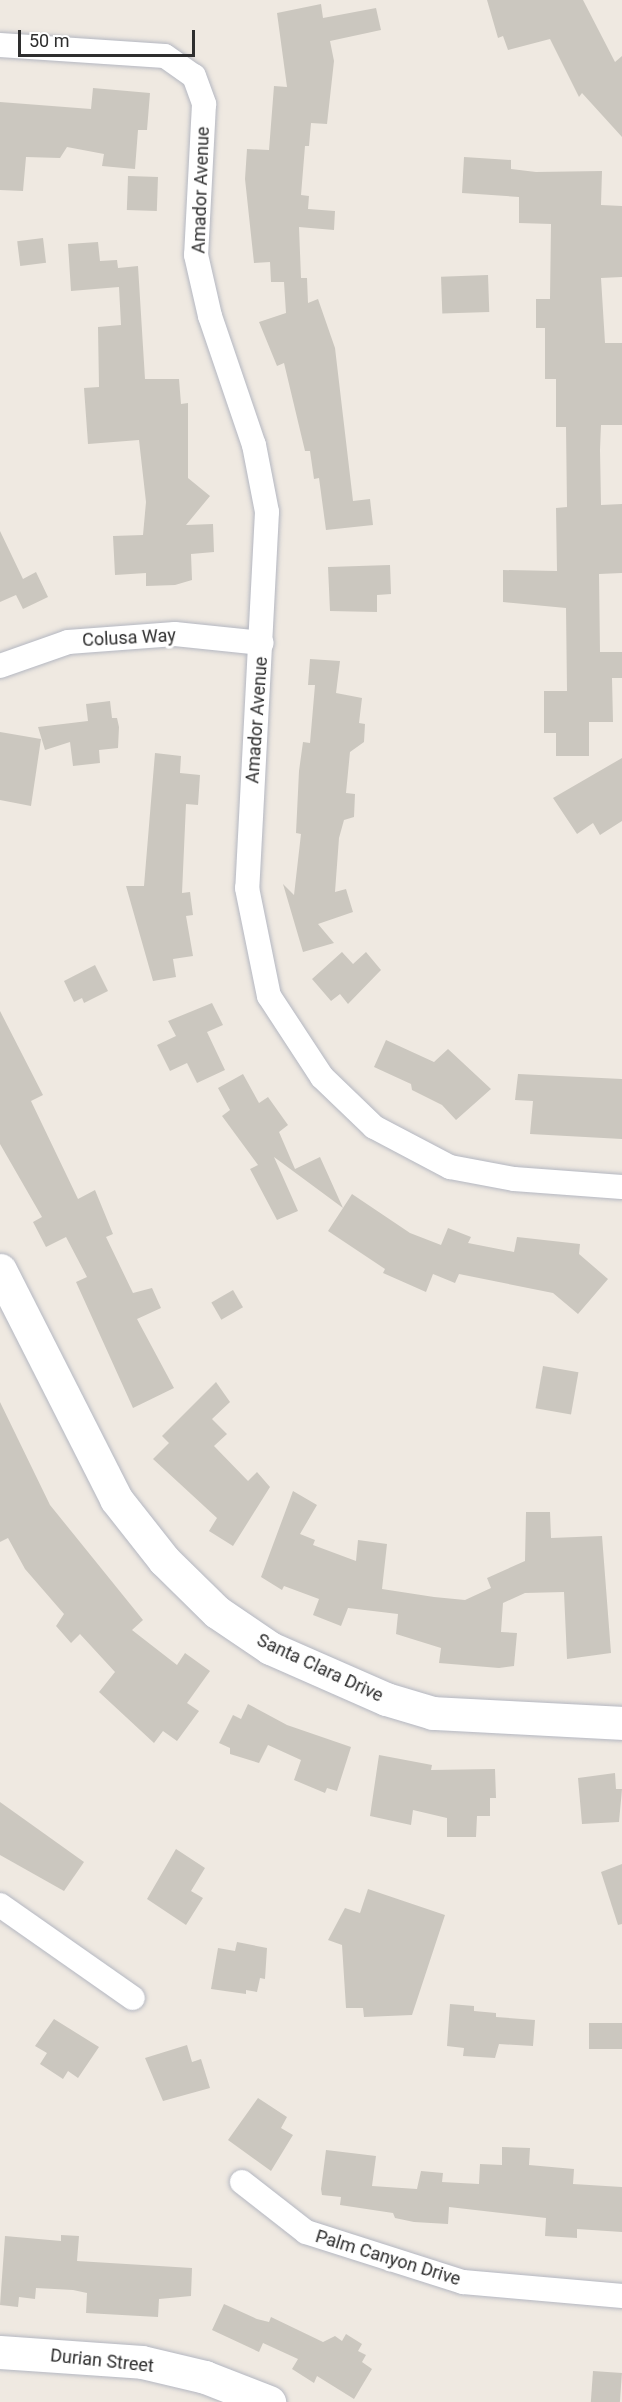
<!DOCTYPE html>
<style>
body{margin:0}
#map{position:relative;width:622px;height:2402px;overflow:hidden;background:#efe9e1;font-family:Roboto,sans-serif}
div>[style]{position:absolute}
.building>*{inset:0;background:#cbc7bf;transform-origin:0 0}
.roads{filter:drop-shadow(0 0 2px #b4b7c1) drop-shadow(0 0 2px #b4b7c1)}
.street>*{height:24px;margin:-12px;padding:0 12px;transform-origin:12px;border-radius:12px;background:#fff}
.secondary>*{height:33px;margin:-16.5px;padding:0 16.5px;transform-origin:16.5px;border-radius:16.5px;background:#fff}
span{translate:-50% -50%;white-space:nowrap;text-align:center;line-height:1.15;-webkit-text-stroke:6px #fff;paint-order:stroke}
.street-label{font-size:18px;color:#2e2e2e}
.scale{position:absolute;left:18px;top:30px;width:177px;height:27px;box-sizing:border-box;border:3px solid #2e2e2e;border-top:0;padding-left:8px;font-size:18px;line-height:21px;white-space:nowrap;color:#2e2e2e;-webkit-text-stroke:4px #fff;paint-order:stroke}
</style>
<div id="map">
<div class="building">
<i style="clip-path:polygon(487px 0,583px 0,615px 62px,622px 56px,622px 137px,582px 93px,579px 97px,550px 39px,508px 50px,503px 36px,498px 38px)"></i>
<i style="clip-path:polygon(321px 4px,323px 18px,376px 8px,381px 30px,330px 41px,334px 61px,327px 124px,311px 123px,309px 146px,305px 146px,301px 195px,309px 196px,308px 209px,335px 211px,334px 230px,299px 227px,301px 278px,307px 278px,308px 303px,318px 299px,335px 348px,353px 501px,370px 499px,373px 525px,326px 530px,319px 478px,314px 479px,310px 451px,305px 451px,284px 363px,277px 366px,259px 322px,286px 313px,284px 282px,271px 282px,270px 262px,254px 263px,245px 179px,247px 149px,269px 150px,274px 86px,287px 87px,277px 13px)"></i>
<i style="clip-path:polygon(93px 88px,150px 93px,147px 130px,138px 130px,135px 169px,102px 166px,104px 154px,67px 147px,60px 158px,26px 157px,23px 191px,0 190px,0 102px,91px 109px)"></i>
<i style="clip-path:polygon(464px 157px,511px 160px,511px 169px,536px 172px,602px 171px,601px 205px,622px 206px,622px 277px,601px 278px,605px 343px,622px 343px,622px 425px,601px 425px,600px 450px,601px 505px,622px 504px,622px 573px,599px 574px,600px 652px,622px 652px,622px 678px,612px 678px,613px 722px,589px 722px,589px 756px,556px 756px,556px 733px,544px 733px,544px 691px,567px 691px,566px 608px,503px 602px,503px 570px,557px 571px,556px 508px,567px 507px,566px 427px,556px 427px,556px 379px,545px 379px,545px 328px,536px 328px,536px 299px,550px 299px,551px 224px,519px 223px,519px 197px,462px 193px)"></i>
<i style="left:128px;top:176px;width:30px;height:34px;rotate:2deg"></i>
<i style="left:43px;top:238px;width:25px;height:26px;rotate:83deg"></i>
<i style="clip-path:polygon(98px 242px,100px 261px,117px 260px,118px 268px,138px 266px,145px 379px,179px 379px,181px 404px,188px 403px,188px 478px,210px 496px,186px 525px,213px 524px,214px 552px,191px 554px,192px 580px,175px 585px,146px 586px,146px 573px,115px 575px,113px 536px,143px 535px,146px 502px,139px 440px,88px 444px,84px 388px,99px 387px,98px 327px,121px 325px,119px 287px,71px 291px,68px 244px)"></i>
<i style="left:488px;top:275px;width:37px;height:47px;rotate:88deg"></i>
<i style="clip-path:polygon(0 531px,23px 579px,36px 572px,48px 597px,23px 609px,16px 595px,0 602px)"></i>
<i style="clip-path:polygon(390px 565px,391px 594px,377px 595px,377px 612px,330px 611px,328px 567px)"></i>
<i style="clip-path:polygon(310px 659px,340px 661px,336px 693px,362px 698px,359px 723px,365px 724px,364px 742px,350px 752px,346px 793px,355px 794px,354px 817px,344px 820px,339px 838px,335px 892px,346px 889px,353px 912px,318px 924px,334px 943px,303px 952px,283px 884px,294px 895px,301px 834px,296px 833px,299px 771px,303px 742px,310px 743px,315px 685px,308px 685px)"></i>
<i style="clip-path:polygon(110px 701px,112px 718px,117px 718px,119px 727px,118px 748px,99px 750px,100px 763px,73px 766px,70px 742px,45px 750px,38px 727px,88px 721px,86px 704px)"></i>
<i style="clip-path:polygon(0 732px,41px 739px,31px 806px,0 800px)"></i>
<i style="clip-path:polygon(155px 753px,181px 756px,180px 773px,200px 775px,198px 805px,186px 804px,182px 893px,190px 892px,193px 915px,186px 916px,193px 956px,173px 959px,176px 977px,153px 981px,126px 886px,144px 886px)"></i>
<i style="clip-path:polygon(622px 758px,622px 821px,600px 835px,593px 823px,577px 834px,553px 798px)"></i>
<i style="clip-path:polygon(342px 952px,353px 964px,366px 952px,381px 970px,348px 1004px,340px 994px,331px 1001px,312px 979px)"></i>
<i style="clip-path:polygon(95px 965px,108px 991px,84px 1003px,82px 998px,74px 1002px,64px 981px)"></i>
<i style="clip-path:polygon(212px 1003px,223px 1025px,207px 1032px,225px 1070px,197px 1083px,187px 1063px,170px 1071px,157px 1045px,176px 1036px,168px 1021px)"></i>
<i style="clip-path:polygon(0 1011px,43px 1095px,31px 1101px,78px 1199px,95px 1190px,113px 1234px,106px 1237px,133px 1293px,152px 1288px,161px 1308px,137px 1319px,174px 1388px,133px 1408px,76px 1282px,87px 1277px,66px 1237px,46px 1247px,33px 1222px,42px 1217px,0 1144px)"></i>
<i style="clip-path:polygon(386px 1040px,434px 1062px,448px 1049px,491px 1089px,456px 1120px,442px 1105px,412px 1090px,411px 1084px,374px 1067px)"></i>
<i style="clip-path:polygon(243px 1074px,259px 1103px,268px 1097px,288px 1125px,279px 1132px,295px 1169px,320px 1157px,343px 1208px,352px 1194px,410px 1233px,441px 1245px,448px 1228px,471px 1237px,468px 1243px,514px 1252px,517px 1237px,580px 1244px,579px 1254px,608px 1279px,578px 1314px,553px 1293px,459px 1274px,455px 1283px,433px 1274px,426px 1292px,383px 1273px,385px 1269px,328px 1231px,343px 1208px,274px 1157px,298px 1211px,277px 1220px,250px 1169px,258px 1165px,222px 1116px,230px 1110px,218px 1088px)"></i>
<i style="clip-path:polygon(518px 1074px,622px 1079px,622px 1139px,530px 1134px,533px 1101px,515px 1100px)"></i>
<i style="left:233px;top:1290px;width:20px;height:25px;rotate:60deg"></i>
<i style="left:543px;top:1366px;width:36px;height:43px;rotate:10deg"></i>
<i style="clip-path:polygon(216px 1382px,230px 1402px,212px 1419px,227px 1434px,214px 1446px,248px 1481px,257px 1472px,270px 1487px,233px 1546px,209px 1531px,217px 1518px,153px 1459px,169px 1443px,162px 1436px)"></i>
<i style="clip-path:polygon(0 1402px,50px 1505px,143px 1620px,132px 1630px,177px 1665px,185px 1653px,210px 1671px,187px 1703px,199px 1711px,177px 1741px,163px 1731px,154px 1743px,99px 1692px,115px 1672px,80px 1634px,71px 1643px,56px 1626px,64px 1614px,25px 1569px,8px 1538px,0 1542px)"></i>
<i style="clip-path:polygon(293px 1491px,317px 1505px,300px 1534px,315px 1540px,313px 1545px,356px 1561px,358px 1540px,387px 1544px,382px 1589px,434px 1597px,465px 1600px,491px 1588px,487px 1578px,525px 1561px,526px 1512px,550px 1512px,551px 1538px,602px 1536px,611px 1653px,567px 1659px,564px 1592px,525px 1593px,503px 1603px,501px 1632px,517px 1633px,514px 1666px,499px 1668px,439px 1663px,441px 1648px,396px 1634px,398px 1614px,348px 1608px,341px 1626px,313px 1615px,319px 1599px,284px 1586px,282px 1590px,261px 1577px)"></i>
<i style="clip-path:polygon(248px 1704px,287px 1725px,351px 1747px,337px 1791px,327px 1788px,325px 1793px,294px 1780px,301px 1760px,268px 1745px,259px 1763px,230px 1754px,230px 1748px,219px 1743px,233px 1715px,241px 1719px)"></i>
<i style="clip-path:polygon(379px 1755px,432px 1765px,431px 1770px,495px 1769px,496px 1798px,490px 1798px,490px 1816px,477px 1816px,476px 1837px,447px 1837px,447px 1818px,413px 1810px,411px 1825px,370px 1816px)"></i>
<i style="clip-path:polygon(615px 1773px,616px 1789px,622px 1789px,619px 1822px,582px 1824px,578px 1778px)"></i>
<i style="clip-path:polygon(0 1802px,84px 1862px,64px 1891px,0 1855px)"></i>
<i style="clip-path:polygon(176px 1849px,205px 1868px,191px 1891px,203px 1898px,186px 1925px,147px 1899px)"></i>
<i style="clip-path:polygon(622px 1864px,622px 1924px,618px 1925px,601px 1872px)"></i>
<i style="clip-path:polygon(368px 1889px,445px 1915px,412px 2015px,364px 2017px,363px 2008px,346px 2008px,342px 1945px,328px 1940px,345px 1908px,360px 1913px)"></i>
<i style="clip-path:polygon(237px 1942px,267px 1948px,265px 1979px,260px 1978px,257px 1992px,246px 1990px,246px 1994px,211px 1989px,218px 1948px,235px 1951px)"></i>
<i style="clip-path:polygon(450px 2004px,474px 2006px,474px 2011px,496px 2013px,496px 2017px,535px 2020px,533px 2046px,499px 2044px,495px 2058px,463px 2056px,464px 2048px,447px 2046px)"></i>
<i style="clip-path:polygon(54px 2019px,99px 2047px,78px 2078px,68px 2071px,63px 2079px,40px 2064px,47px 2053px,35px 2046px)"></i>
<i style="left:622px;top:2023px;width:26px;height:33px;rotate:90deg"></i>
<i style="clip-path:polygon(187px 2045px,192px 2062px,201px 2059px,210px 2088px,163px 2101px,145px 2058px)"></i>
<i style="clip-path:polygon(258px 2098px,287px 2117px,281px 2128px,293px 2135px,271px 2171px,228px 2140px)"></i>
<i style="clip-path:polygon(502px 2147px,530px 2148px,529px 2165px,574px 2169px,573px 2184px,622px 2187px,622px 2232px,577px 2229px,577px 2238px,545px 2236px,546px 2218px,449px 2207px,448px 2224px,414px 2222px,395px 2218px,393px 2213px,340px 2205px,341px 2197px,322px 2195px,321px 2189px,326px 2150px,376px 2156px,372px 2186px,417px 2189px,421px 2171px,443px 2173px,442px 2182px,479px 2184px,480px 2164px,502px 2165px)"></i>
<i style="clip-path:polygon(61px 2235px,79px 2236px,77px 2261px,192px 2268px,191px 2296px,159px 2299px,158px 2317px,86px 2313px,87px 2293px,73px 2290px,36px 2288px,35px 2299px,19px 2297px,18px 2307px,0 2305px,5px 2236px,61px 2241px)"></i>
<i style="clip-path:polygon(224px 2304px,257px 2319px,269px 2322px,271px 2317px,323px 2342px,335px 2336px,342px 2341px,346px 2334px,362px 2344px,358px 2351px,366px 2355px,362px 2362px,372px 2369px,354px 2399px,317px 2376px,314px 2383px,292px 2369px,298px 2359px,263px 2343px,259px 2352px,212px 2330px)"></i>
<i style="left:593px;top:2371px;width:29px;height:31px;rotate:4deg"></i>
</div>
<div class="roads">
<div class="street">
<i style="left:0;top:45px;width:165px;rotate:3.8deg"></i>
<i style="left:165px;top:56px;width:35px;rotate:35deg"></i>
<i style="left:194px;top:76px;width:30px;rotate:70deg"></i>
<i style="left:204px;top:104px;width:151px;rotate:93deg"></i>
<i style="left:196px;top:255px;width:63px;rotate:77.1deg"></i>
<i style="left:210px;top:316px;width:136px;rotate:71.2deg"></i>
<i style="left:254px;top:445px;width:68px;rotate:79deg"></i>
<i style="left:267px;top:512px;width:377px;rotate:93deg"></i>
<i style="left:247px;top:888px;width:110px;rotate:78.5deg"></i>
<i style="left:269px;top:996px;width:97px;rotate:56.8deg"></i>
<i style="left:322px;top:1077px;width:72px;rotate:43.9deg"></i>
<i style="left:374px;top:1127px;width:86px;rotate:27.8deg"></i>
<i style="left:450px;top:1167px;width:65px;rotate:10.6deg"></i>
<i style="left:514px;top:1179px;width:108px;rotate:4.2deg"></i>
<i style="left:0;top:666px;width:72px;rotate:-19.4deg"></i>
<i style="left:68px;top:642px;width:107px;rotate:-4.3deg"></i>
<i style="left:175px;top:634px;width:87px;rotate:5.9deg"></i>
<i style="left:0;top:1905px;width:162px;rotate:35deg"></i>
<i style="left:242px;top:2182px;width:81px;rotate:38deg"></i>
<i style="left:306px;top:2232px;width:165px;rotate:17.7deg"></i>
<i style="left:463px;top:2282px;width:160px;rotate:5deg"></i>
</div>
<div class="secondary">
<i style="left:0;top:1270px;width:257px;rotate:63.1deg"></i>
<i style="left:116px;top:1499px;width:78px;rotate:51.8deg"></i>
<i style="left:164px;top:1560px;width:74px;rotate:44.5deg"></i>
<i style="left:217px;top:1612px;width:64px;rotate:34.2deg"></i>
<i style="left:270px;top:1648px;width:127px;rotate:23.7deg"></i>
<i style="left:386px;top:1699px;width:49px;rotate:16.6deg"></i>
<i style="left:433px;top:1713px;width:189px;rotate:3deg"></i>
<i style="left:0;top:2352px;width:142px;rotate:4deg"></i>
<i style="left:142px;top:2362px;width:65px;rotate:13.4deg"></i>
<i style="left:205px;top:2377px;width:69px;rotate:21.3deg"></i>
</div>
</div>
<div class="street-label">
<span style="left:201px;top:190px;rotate:-88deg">Amador Avenue</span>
<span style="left:129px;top:638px;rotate:-3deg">Colusa Way</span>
<span style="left:257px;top:720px;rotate:-86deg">Amador Avenue</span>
<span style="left:320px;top:1668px;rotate:25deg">Santa Clara Drive</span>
<span style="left:388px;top:2258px;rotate:17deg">Palm Canyon Drive</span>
<span style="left:102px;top:2361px;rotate:6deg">Durian Street</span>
</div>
<div class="scale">50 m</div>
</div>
